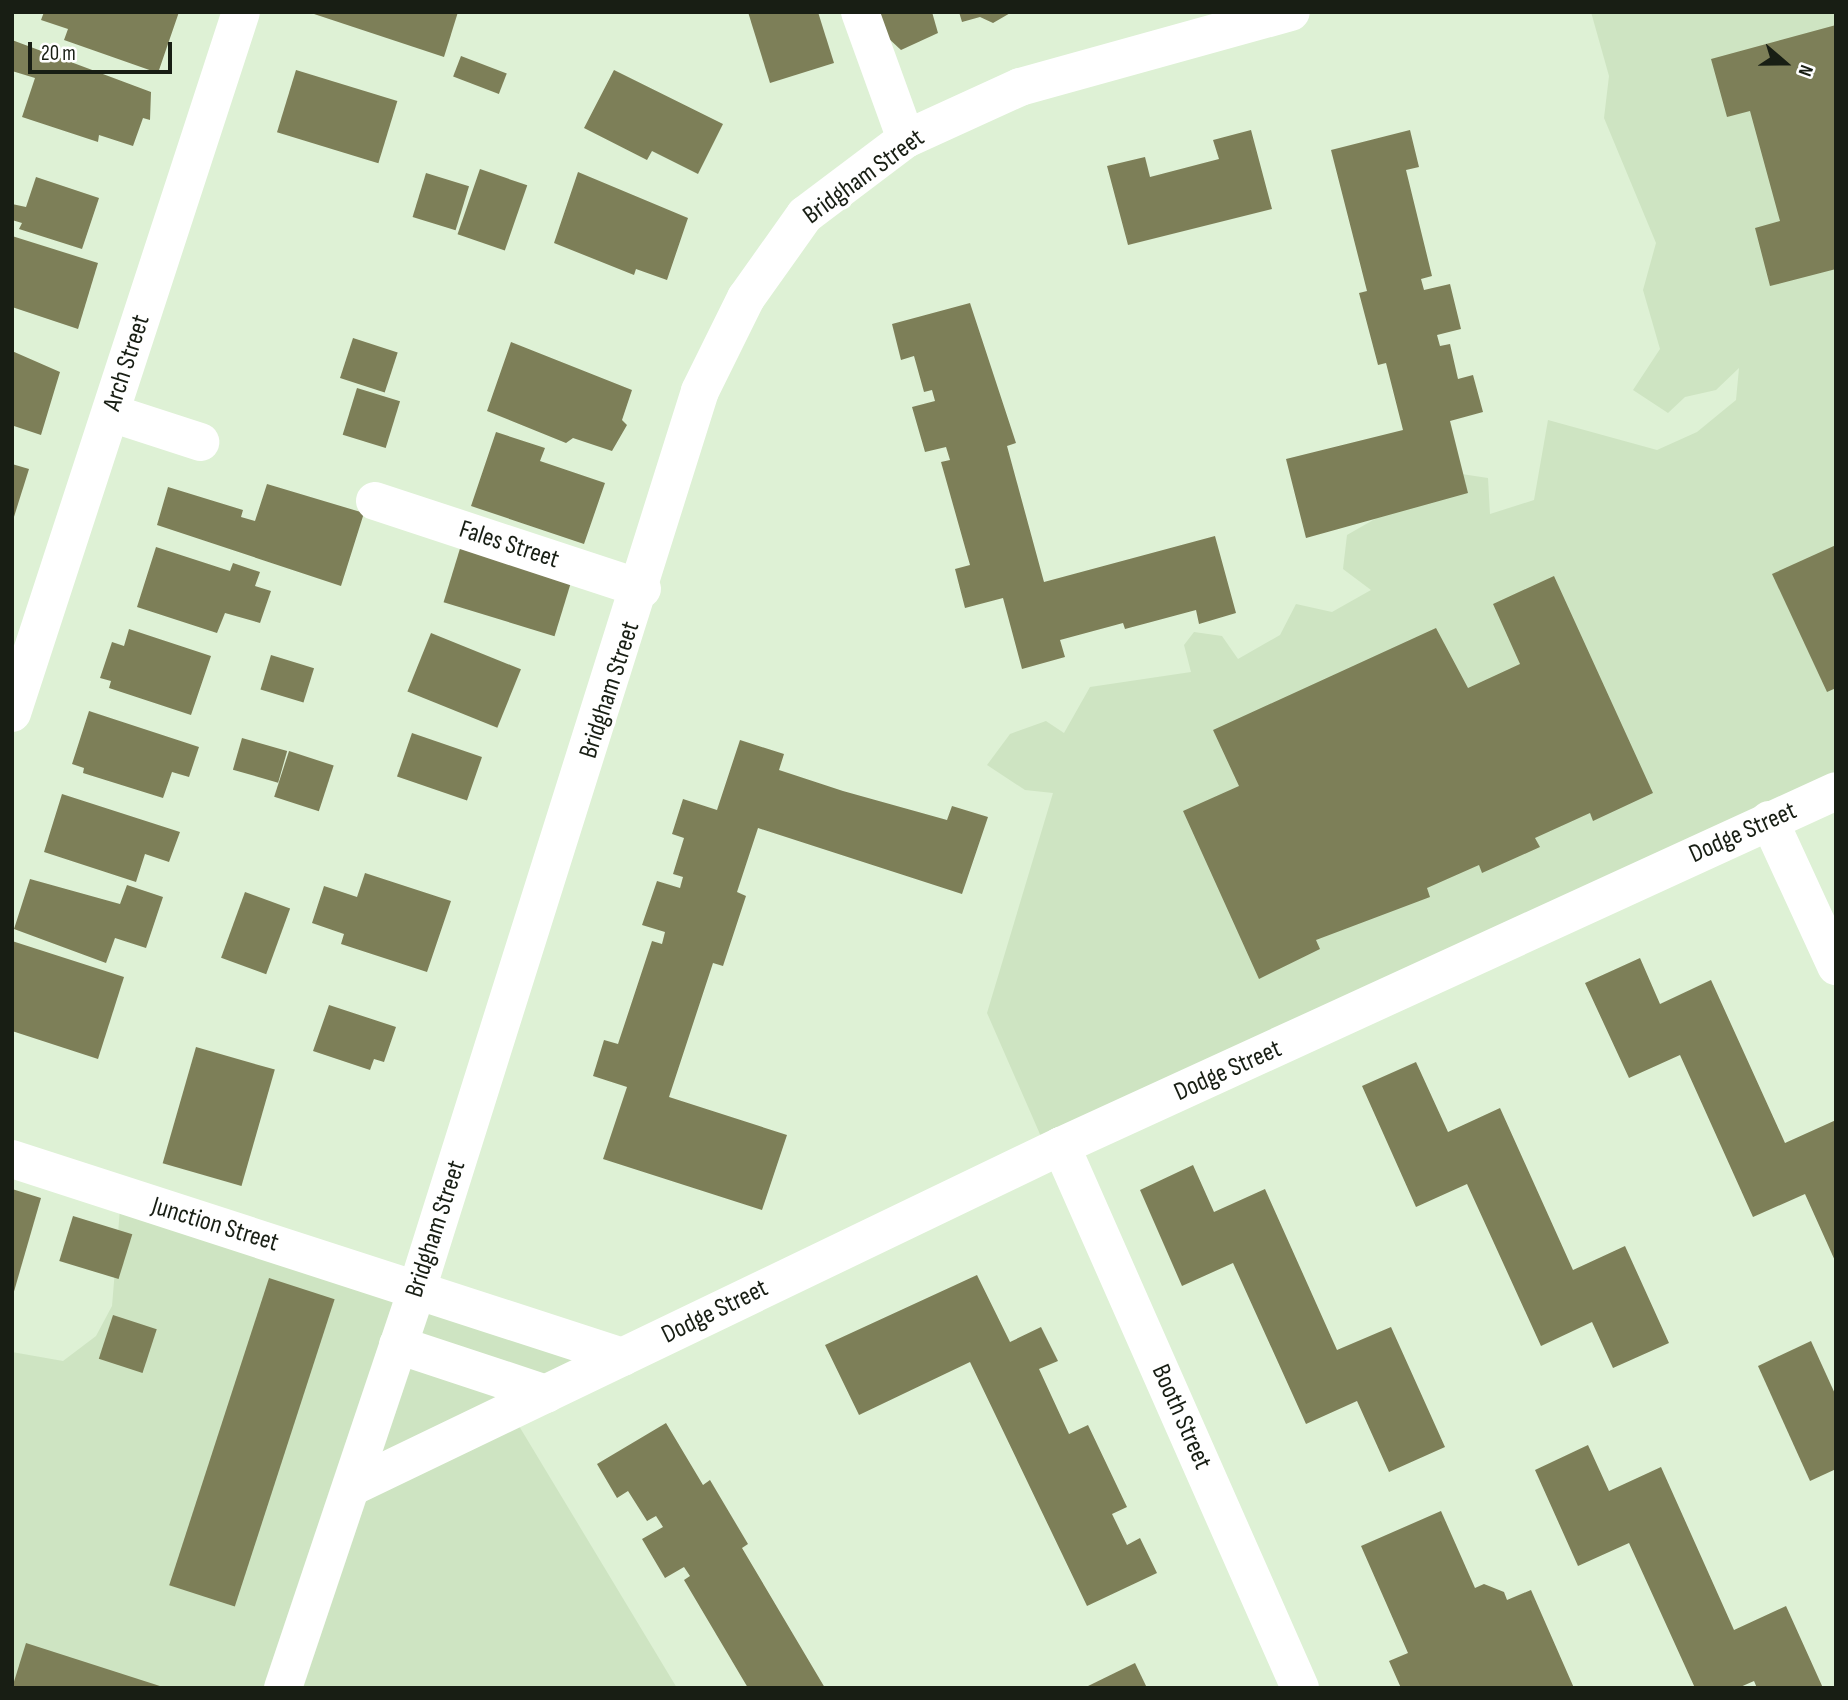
<!DOCTYPE html>
<style>
body{margin:0}
#map{position:relative;width:1848px;height:1700px;overflow:hidden;background:#def1d5;font-family:"Sofia Sans Condensed",sans-serif}
div>[style]{position:absolute}
.built>*{inset:0;background:#cee4c2}
.building>*{inset:0;background:#7d7f58;transform-origin:0 0}
.street>*{height:38px;margin:-19px;padding:0 19px;transform-origin:19px;border-radius:19px;background:#fff}
span{translate:-50% -50%;white-space:nowrap;text-align:center;line-height:1.15;-webkit-text-stroke:7px #fff;paint-order:stroke}
.street-label{font-size:26px;color:#181e14}
.frame{position:absolute;inset:0;border:14px solid #181e14;pointer-events:none}
.north{position:absolute;left:1750px;top:28px;width:70px;height:70px;-webkit-text-stroke:5px #fff;paint-order:stroke;rotate:110deg;font-size:19px;font-weight:700;line-height:28px;text-align:center;color:#181e14}
.north::after{content:'';display:block;margin:auto;width:24px;height:32px;background:#181e14;clip-path:polygon(50% 0,100% 100%,50% 72%,0 100%)}
.scale{position:absolute;left:28px;top:42px;width:144px;height:32px;box-sizing:border-box;border:4px solid #181e14;border-top:0;padding-left:9px;font-size:21px;line-height:24px;white-space:nowrap;color:#181e14;-webkit-text-stroke:5px #fff;paint-order:stroke}
</style>
<div id="map">
<div class="built">
<i style="clip-path:polygon(1591px 12px,1836px 12px,1836px 792px,1046px 1148px,987px 1013px,1053px 793px,1025px 790px,987px 765px,1010px 734px,1046px 721px,1064px 733px,1090px 687px,1191px 672px,1184px 645px,1194px 632px,1222px 636px,1238px 659px,1280px 635px,1296px 604px,1332px 612px,1371px 590px,1343px 569px,1347px 535px,1455px 473px,1488px 478px,1490px 514px,1534px 500px,1548px 420px,1657px 450px,1697px 432px,1736px 400px,1739px 368px,1716px 390px,1685px 397px,1668px 413px,1633px 390px,1660px 349px,1643px 290px,1656px 243px,1604px 118px,1609px 76px)"></i>
<i style="clip-path:polygon(120px 1209px,602px 1353px,519px 1426px,677px 1688px,12px 1688px,12px 1352px,63px 1361px,96px 1336px,112px 1306px)"></i>
</div>
<div class="building">
<i style="clip-path:polygon(44px 12px,179px 12px,158px 73px,64px 40px,68px 29px,41px 20px)"></i>
<i style="clip-path:polygon(308px 12px,458px 12px,444px 57px)"></i>
<i style="clip-path:polygon(748px 12px,818px 12px,834px 63px,770px 83px)"></i>
<i style="clip-path:polygon(860px 12px,932px 12px,938px 33px,901px 50px)"></i>
<i style="clip-path:polygon(959px 12px,1012px 12px,993px 23px,980px 17px,962px 22px)"></i>
<i style="clip-path:polygon(1836px 25px,1836px 269px,1770px 286px,1755px 228px,1780px 221px,1750px 111px,1727px 117px,1711px 59px)"></i>
<i style="clip-path:polygon(12px 40px,151px 92px,150px 120px,143px 118px,133px 146px,99px 135px,98px 142px,22px 117px,35px 78px,12px 71px)"></i>
<i style="left:461px;top:56px;width:49px;height:22px;rotate:21deg"></i>
<i style="left:296px;top:70px;width:106px;height:65px;rotate:17deg"></i>
<i style="clip-path:polygon(614px 70px,723px 124px,698px 174px,652px 151px,647px 160px,584px 128px)"></i>
<i style="clip-path:polygon(1251px 130px,1272px 209px,1128px 245px,1107px 166px,1145px 157px,1150px 177px,1219px 159px,1213px 140px)"></i>
<i style="clip-path:polygon(1410px 130px,1419px 167px,1406px 170px,1432px 276px,1421px 279px,1424px 290px,1450px 284px,1461px 329px,1437px 335px,1440px 346px,1450px 344px,1458px 379px,1473px 375px,1483px 412px,1450px 421px,1468px 493px,1306px 538px,1286px 459px,1403px 430px,1386px 363px,1378px 365px,1359px 293px,1367px 291px,1331px 150px)"></i>
<i style="left:480px;top:169px;width:50px;height:69px;rotate:19deg"></i>
<i style="clip-path:polygon(578px 172px,688px 218px,667px 280px,636px 269px,634px 275px,554px 243px)"></i>
<i style="left:426px;top:173px;width:45px;height:46px;rotate:17deg"></i>
<i style="clip-path:polygon(36px 177px,99px 198px,82px 249px,19px 229px,22px 223px,12px 220px,12px 204px,26px 207px)"></i>
<i style="clip-path:polygon(12px 236px,98px 263px,78px 329px,12px 307px)"></i>
<i style="clip-path:polygon(970px 303px,1016px 443px,1007px 446px,1044px 582px,1215px 536px,1236px 613px,1199px 624px,1196px 610px,1125px 629px,1123px 623px,1060px 640px,1065px 657px,1022px 669px,1003px 598px,965px 608px,955px 569px,970px 565px,941px 462px,950px 460px,946px 447px,925px 452px,912px 407px,935px 401px,932px 390px,924px 392px,914px 356px,901px 360px,892px 324px)"></i>
<i style="left:353px;top:338px;width:47px;height:42px;rotate:18deg"></i>
<i style="clip-path:polygon(511px 342px,632px 390px,622px 420px,627px 425px,612px 451px,573px 438px,566px 443px,487px 411px)"></i>
<i style="clip-path:polygon(12px 351px,60px 372px,41px 435px,14px 426px,12px 431px)"></i>
<i style="left:357px;top:388px;width:45px;height:49px;rotate:17deg"></i>
<i style="clip-path:polygon(496px 432px,545px 448px,540px 461px,605px 483px,584px 544px,471px 506px)"></i>
<i style="clip-path:polygon(12px 464px,29px 469px,13px 520px,12px 520px)"></i>
<i style="clip-path:polygon(267px 484px,364px 513px,341px 586px,157px 525px,168px 487px,243px 510px,241px 517px,255px 521px)"></i>
<i style="left:462px;top:542px;width:116px;height:63px;rotate:17deg"></i>
<i style="clip-path:polygon(1836px 545px,1836px 688px,1827px 692px,1772px 574px)"></i>
<i style="clip-path:polygon(156px 547px,230px 571px,233px 563px,260px 572px,255px 586px,271px 591px,260px 623px,225px 613px,217px 633px,137px 607px)"></i>
<i style="clip-path:polygon(1554px 576px,1653px 793px,1593px 821px,1590px 813px,1535px 838px,1540px 847px,1482px 873px,1479px 865px,1427px 888px,1430px 897px,1316px 940px,1320px 949px,1259px 979px,1183px 811px,1239px 786px,1213px 730px,1436px 628px,1468px 688px,1520px 664px,1493px 604px)"></i>
<i style="clip-path:polygon(129px 629px,211px 656px,191px 715px,109px 688px,111px 681px,100px 678px,112px 642px,124px 646px)"></i>
<i style="left:431px;top:633px;width:97px;height:63px;rotate:22deg"></i>
<i style="left:271px;top:655px;width:45px;height:36px;rotate:17deg"></i>
<i style="clip-path:polygon(89px 711px,199px 747px,189px 777px,172px 772px,163px 798px,83px 773px,84px 768px,72px 764px)"></i>
<i style="left:412px;top:733px;width:74px;height:46px;rotate:19deg"></i>
<i style="left:242px;top:738px;width:47px;height:33px;rotate:16deg"></i>
<i style="clip-path:polygon(740px 740px,784px 754px,779px 770px,843px 791px,947px 820px,952px 806px,988px 817px,962px 894px,758px 828px,737px 892px,746px 896px,723px 966px,713px 963px,669px 1097px,787px 1135px,762px 1210px,603px 1159px,627px 1087px,593px 1076px,604px 1040px,618px 1044px,652px 941px,662px 944px,665px 932px,642px 925px,657px 881px,680px 888px,683px 877px,673px 874px,684px 838px,672px 834px,683px 799px,717px 810px)"></i>
<i style="left:289px;top:751px;width:47px;height:48px;rotate:18deg"></i>
<i style="clip-path:polygon(62px 794px,180px 832px,169px 862px,145px 854px,136px 882px,44px 852px)"></i>
<i style="clip-path:polygon(365px 873px,451px 901px,427px 972px,341px 944px,344px 934px,312px 923px,324px 886px,357px 897px)"></i>
<i style="clip-path:polygon(30px 879px,120px 904px,127px 885px,163px 897px,146px 948px,115px 938px,106px 963px,14px 929px)"></i>
<i style="left:245px;top:892px;width:48px;height:70px;rotate:20deg"></i>
<i style="clip-path:polygon(12px 941px,124px 977px,98px 1059px,12px 1031px)"></i>
<i style="clip-path:polygon(1640px 958px,1660px 1004px,1711px 980px,1785px 1143px,1836px 1120px,1836px 1263px,1805px 1194px,1753px 1217px,1680px 1055px,1629px 1078px,1585px 983px)"></i>
<i style="clip-path:polygon(329px 1005px,396px 1027px,384px 1062px,374px 1059px,370px 1070px,313px 1051px)"></i>
<i style="left:196px;top:1047px;width:82px;height:121px;rotate:16deg"></i>
<i style="clip-path:polygon(1416px 1062px,1448px 1132px,1500px 1108px,1573px 1270px,1625px 1246px,1669px 1343px,1613px 1368px,1592px 1322px,1541px 1346px,1467px 1184px,1416px 1207px,1362px 1086px)"></i>
<i style="clip-path:polygon(1193px 1165px,1214px 1212px,1265px 1189px,1337px 1350px,1391px 1327px,1445px 1447px,1389px 1472px,1357px 1401px,1306px 1424px,1233px 1263px,1182px 1286px,1140px 1190px)"></i>
<i style="clip-path:polygon(12px 1189px,41px 1198px,13px 1295px,12px 1294px)"></i>
<i style="left:73px;top:1216px;width:62px;height:47px;rotate:17deg"></i>
<i style="clip-path:polygon(977px 1275px,1010px 1342px,1041px 1327px,1058px 1361px,1039px 1369px,1069px 1434px,1088px 1425px,1127px 1507px,1112px 1514px,1127px 1545px,1140px 1538px,1157px 1573px,1087px 1606px,970px 1362px,859px 1415px,825px 1345px)"></i>
<i style="left:269px;top:1278px;width:69px;height:323px;rotate:18deg"></i>
<i style="left:113px;top:1315px;width:46px;height:46px;rotate:18deg"></i>
<i style="clip-path:polygon(1811px 1341px,1836px 1396px,1836px 1469px,1810px 1481px,1758px 1366px)"></i>
<i style="clip-path:polygon(666px 1423px,703px 1485px,710px 1480px,748px 1544px,742px 1548px,825px 1688px,748px 1688px,684px 1580px,690px 1576px,684px 1567px,665px 1578px,642px 1539px,663px 1527px,656px 1516px,647px 1521px,628px 1491px,617px 1498px,597px 1464px)"></i>
<i style="clip-path:polygon(1588px 1445px,1609px 1491px,1661px 1467px,1734px 1630px,1786px 1606px,1823px 1688px,1757px 1688px,1754px 1681px,1738px 1688px,1695px 1688px,1629px 1543px,1578px 1566px,1535px 1470px)"></i>
<i style="clip-path:polygon(1441px 1511px,1475px 1588px,1484px 1584px,1504px 1592px,1507px 1600px,1531px 1590px,1574px 1688px,1401px 1688px,1389px 1661px,1408px 1653px,1361px 1546px)"></i>
<i style="clip-path:polygon(26px 1643px,163px 1687px,163px 1688px,12px 1688px)"></i>
<i style="clip-path:polygon(1135px 1663px,1147px 1688px,1084px 1688px)"></i>
</div>
<div class="street">
<i style="left:860px;top:12px;width:135px;rotate:70.1deg"></i>
<i style="left:111px;top:413px;width:94px;rotate:18deg"></i>
<i style="left:375px;top:501px;width:281px;rotate:18.2deg"></i>
<i style="left:12px;top:713px;width:737px;rotate:-71.91deg"></i>
<i style="left:1769px;top:820px;width:161px;rotate:65.3deg"></i>
<i style="left:1061px;top:1146px;width:592px;rotate:66.2deg"></i>
<i style="left:12px;top:1159px;width:642px;rotate:17.96deg"></i>
<i style="left:398px;top:1345px;width:156px;rotate:18.3deg"></i>
<i style="left:352px;top:1487px;width:787px;rotate:-25.69deg"></i>
<i style="left:1061px;top:1146px;width:852px;rotate:-24.61deg"></i>
<i style="left:283px;top:1688px;width:424px;rotate:-71.4deg"></i>
<i style="left:418px;top:1286px;width:938px;rotate:-72.51deg"></i>
<i style="left:700px;top:391px;width:104px;rotate:-63.7deg"></i>
<i style="left:746px;top:298px;width:102px;rotate:-54.6deg"></i>
<i style="left:805px;top:215px;width:126px;rotate:-37deg"></i>
<i style="left:906px;top:139px;width:125px;rotate:-24.5deg"></i>
<i style="left:1020px;top:87px;width:281px;rotate:-15.5deg"></i>
</div>
<div class="street-label">
<span style="left:864px;top:177px;rotate:-36deg">Bridgham Street</span>
<span style="left:127px;top:363px;rotate:-72deg">Arch Street</span>
<span style="left:509px;top:545px;rotate:18deg">Fales Street</span>
<span style="left:610px;top:690px;rotate:-72deg">Bridgham Street</span>
<span style="left:1743px;top:833px;rotate:-24deg">Dodge Street</span>
<span style="left:1228px;top:1071px;rotate:-24deg">Dodge Street</span>
<span style="left:215px;top:1225px;rotate:17deg">Junction Street</span>
<span style="left:436px;top:1229px;rotate:-72deg">Bridgham Street</span>
<span style="left:715px;top:1312px;rotate:-26deg">Dodge Street</span>
<span style="left:1181px;top:1417px;rotate:66deg">Booth Street</span>
</div>
<div class="frame"></div>
<div class="north">N</div>
<div class="scale">20 m</div>
</div>
